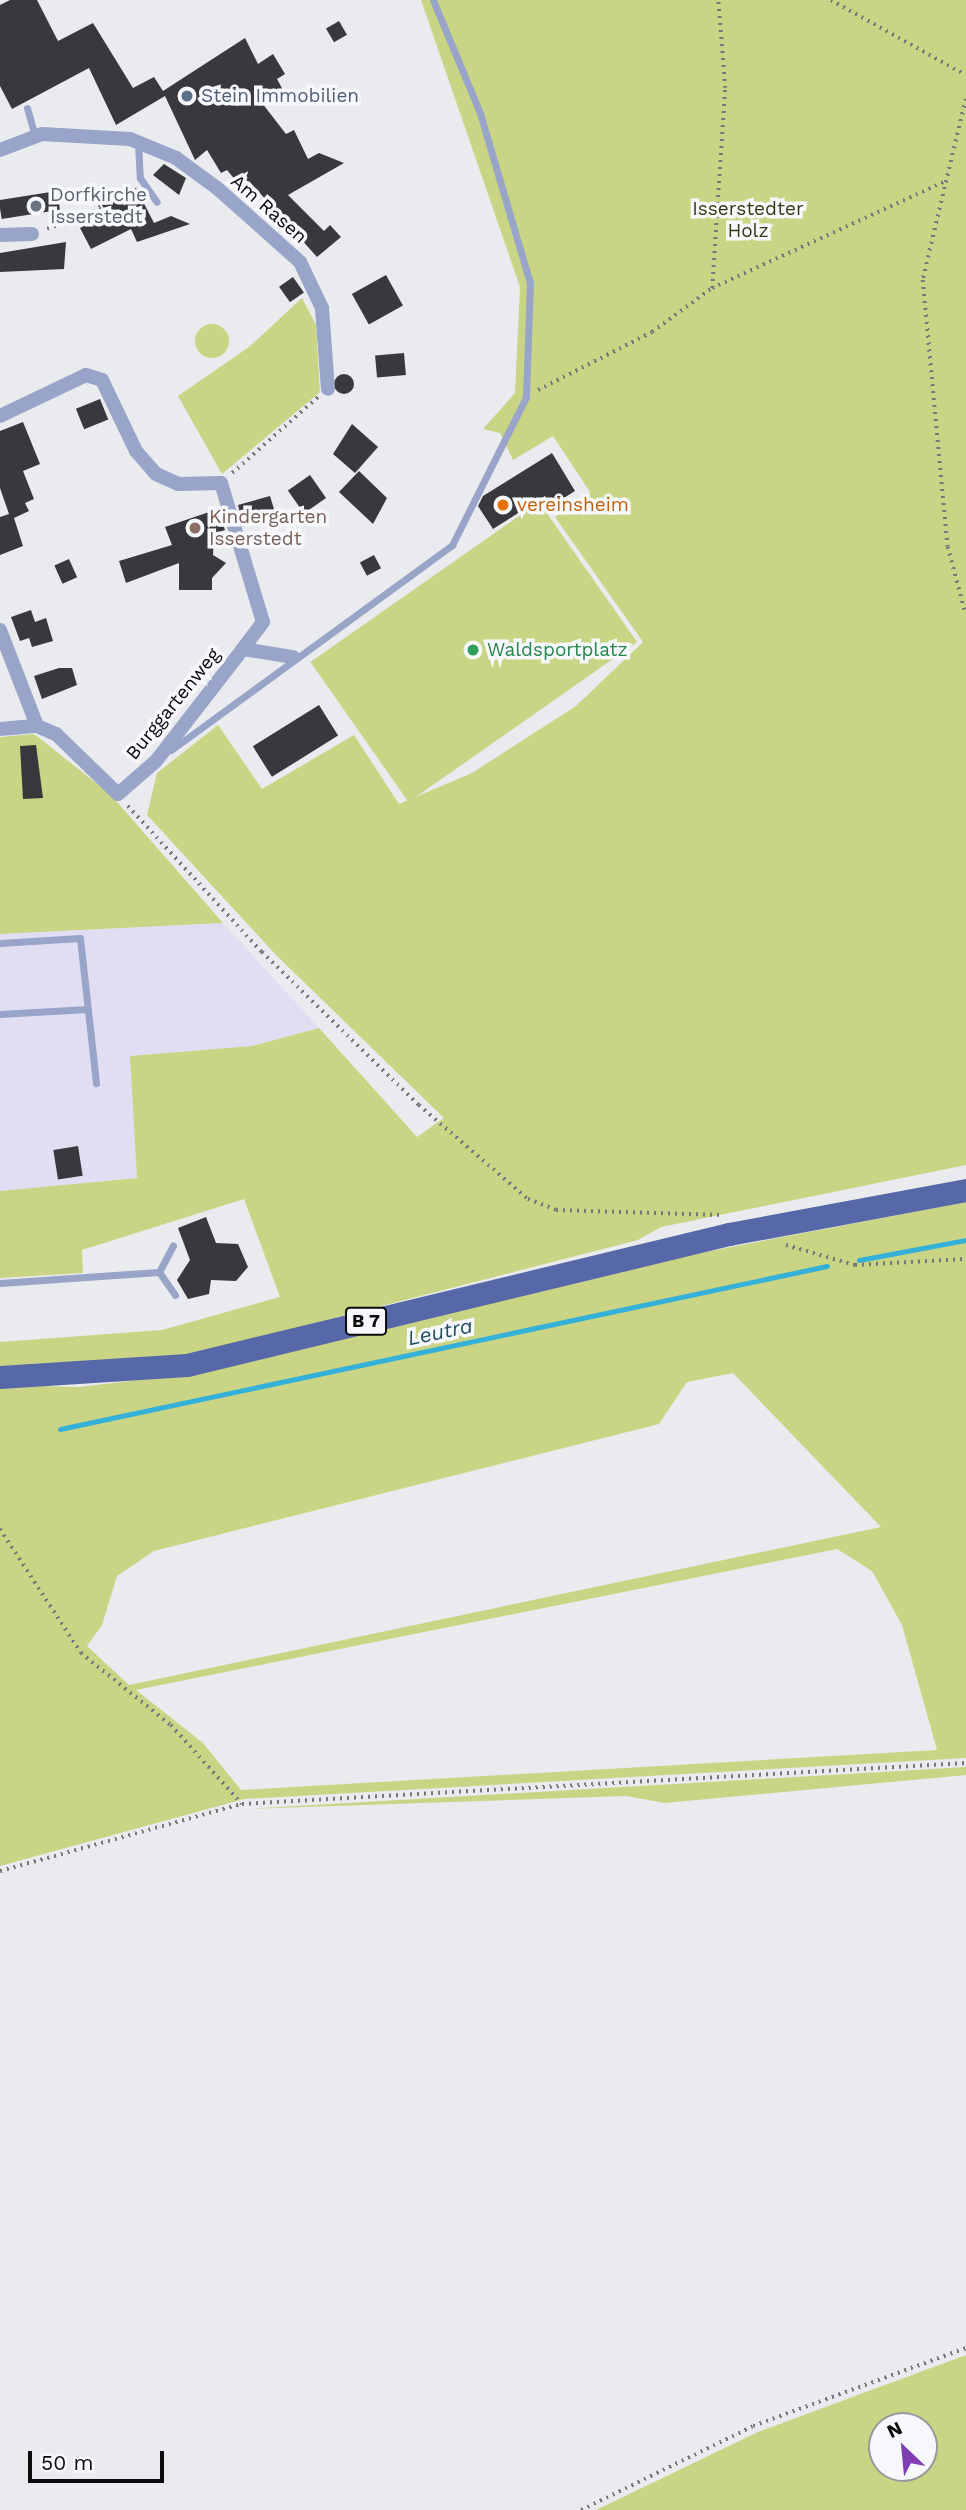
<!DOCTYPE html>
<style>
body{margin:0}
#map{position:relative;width:966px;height:2510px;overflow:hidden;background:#e9ebee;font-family:"Work Sans",sans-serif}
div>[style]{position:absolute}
.industrial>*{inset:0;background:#e1def4}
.green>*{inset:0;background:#c9d584;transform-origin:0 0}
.round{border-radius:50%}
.stream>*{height:5px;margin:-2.5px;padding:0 2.5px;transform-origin:2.5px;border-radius:2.5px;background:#35b1d9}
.building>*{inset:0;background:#38393c;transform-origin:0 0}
.path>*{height:3.5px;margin-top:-1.75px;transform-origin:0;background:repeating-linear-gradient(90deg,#77787a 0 2px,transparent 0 7px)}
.service>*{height:7px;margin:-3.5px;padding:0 3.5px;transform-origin:3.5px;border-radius:3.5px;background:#98a4c8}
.minor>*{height:14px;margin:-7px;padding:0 7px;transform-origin:7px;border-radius:7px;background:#98a4c8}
.primary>*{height:23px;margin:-11.5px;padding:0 11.5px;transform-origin:11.5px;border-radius:11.5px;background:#5668a7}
.dots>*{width:19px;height:19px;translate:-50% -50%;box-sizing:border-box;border:4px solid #f6f8fc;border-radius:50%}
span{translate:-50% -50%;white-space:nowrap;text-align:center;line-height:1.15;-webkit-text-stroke:7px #f6f8fc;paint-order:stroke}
.shield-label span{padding:2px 5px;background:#f6f8fc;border:2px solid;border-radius:5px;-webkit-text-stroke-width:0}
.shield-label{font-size:18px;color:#0b0b0c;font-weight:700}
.service-label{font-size:19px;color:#4e5e75}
.left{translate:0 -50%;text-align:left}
.worship-label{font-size:19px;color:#5b616d}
.street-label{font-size:19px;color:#0b0b0c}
.park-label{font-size:19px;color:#353911}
.food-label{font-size:19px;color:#c56008}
.education-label{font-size:19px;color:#785e54}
.leisure-label{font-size:19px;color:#27864d}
.water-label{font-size:21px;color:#1c4d5f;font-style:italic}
.north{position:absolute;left:868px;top:2412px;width:70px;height:70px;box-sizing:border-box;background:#f6f8fc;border:2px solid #98999c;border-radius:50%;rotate:334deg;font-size:19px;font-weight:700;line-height:28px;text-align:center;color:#0b0b0c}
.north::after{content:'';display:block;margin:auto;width:24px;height:32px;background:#813fb3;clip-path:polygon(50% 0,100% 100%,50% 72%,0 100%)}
.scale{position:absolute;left:28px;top:2451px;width:136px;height:32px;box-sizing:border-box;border:4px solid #0b0b0c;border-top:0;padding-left:9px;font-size:21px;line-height:24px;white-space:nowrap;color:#0b0b0c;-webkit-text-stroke:5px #f6f8fc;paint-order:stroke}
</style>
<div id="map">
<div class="industrial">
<i style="clip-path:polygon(223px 923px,319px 1028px,252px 1046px,130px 1056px,137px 1178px,0 1191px,0 934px)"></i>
</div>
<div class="green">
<i style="clip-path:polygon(421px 0,966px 0,966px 1165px,661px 1227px,638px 1240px,187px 1356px,0 1367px,0 1342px,162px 1330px,280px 1297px,244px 1199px,82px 1250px,83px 1273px,0 1278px,0 1191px,137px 1178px,130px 1056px,252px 1046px,319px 1028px,417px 1137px,444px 1118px,277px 956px,147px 815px,157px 773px,218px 725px,262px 789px,354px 735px,399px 804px,472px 773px,576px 706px,643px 642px,555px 517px,590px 492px,553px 436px,513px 460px,500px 433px,483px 429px,515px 393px,520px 287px)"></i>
<i style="clip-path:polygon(302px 298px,316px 325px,320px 392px,222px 474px,178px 396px,249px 347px)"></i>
<i class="round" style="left:195px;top:324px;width:34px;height:34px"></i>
<i style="left:539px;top:502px;width:171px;height:279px;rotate:55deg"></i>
<i style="clip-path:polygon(34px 734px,110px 794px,223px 923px,0 934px,0 737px)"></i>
<i style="clip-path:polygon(evenodd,966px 1202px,966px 1758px,244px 1799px,0 1866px,0 1385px,79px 1387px,189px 1374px,658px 1261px,966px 1202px,733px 1373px,881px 1527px,129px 1685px,87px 1646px,102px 1625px,117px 1576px,154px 1551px,659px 1424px,687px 1382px,733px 1373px,966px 1202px,837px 1549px,872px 1571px,902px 1625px,937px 1750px,241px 1790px,203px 1743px,136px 1690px,837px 1549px)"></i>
<i style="clip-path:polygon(966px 1767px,966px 1775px,665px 1803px,626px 1796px,246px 1809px)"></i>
<i style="clip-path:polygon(evenodd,966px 2355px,966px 2510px,596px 2510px,758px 2432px,966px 2355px,882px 2426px,924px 2426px,924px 2468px,882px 2468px,882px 2426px)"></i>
</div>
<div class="stream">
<i style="left:859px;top:1260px;width:109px;rotate:-10.6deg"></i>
<i style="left:60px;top:1429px;width:784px;rotate:-12deg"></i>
</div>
<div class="building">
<i style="clip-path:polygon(10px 0,37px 0,58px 41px,93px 23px,133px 88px,154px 77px,163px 91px,245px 38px,258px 64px,273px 54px,285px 74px,277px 79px,284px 92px,262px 103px,286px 134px,294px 130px,308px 159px,319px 153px,344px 163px,288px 195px,324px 231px,330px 225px,341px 237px,317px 257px,249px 181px,242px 188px,227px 170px,221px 173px,207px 150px,195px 160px,165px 96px,116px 125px,89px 68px,12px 109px,0 86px,0 5px)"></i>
<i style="left:339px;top:21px;width:16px;height:15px;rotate:60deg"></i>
<i style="clip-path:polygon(164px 164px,186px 178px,179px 195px,153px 175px)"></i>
<i style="clip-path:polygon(136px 188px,154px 223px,171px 216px,190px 224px,137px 242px,131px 229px,91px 249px,80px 228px,107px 214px,102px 205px)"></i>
<i style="left:57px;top:191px;width:19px;height:59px;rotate:81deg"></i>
<i style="clip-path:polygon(66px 242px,64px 269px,0 272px,0 253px)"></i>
<i style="left:386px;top:275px;width:35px;height:39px;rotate:61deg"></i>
<i style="left:293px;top:277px;width:19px;height:17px;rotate:55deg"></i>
<i style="left:404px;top:353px;width:22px;height:29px;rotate:85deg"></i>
<i class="round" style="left:334px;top:374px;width:20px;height:20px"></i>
<i style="left:100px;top:399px;width:22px;height:26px;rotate:68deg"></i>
<i style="clip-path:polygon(23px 422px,40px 464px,23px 471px,34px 499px,25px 503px,29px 511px,14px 518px,23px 546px,0 555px,0 517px,9px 514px,0 488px,0 431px)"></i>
<i style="clip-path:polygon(352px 424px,378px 447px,355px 473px,333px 454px)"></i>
<i style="clip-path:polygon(552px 453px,575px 491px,551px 506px,545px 496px,493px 529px,478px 506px,483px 496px)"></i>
<i style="clip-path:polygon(359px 471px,387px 498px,373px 524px,339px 492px)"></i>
<i style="left:310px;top:475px;width:28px;height:27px;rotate:55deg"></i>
<i style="clip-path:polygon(270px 496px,277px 519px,243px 524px,238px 505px)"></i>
<i style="clip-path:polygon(218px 509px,225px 530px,214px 534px,213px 555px,226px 563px,212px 578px,212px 590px,179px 590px,179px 563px,126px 583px,119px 561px,172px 545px,165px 527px)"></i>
<i style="left:374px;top:555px;width:15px;height:16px;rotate:62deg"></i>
<i style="left:69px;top:559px;width:20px;height:16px;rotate:66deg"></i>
<i style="clip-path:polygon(31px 610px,35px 622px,46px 618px,53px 641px,32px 647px,29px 638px,20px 641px,11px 617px)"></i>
<i style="clip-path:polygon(59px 668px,72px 668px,77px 685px,42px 699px,34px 676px)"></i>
<i style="left:319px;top:705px;width:36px;height:78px;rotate:58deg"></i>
<i style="clip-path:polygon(36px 745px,43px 798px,23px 799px,20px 746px)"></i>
<i style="left:78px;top:1146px;width:30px;height:25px;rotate:81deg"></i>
<i style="clip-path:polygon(206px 1217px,216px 1243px,238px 1244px,248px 1267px,236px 1281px,211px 1280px,209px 1294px,188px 1299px,177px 1280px,190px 1260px,178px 1228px)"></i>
</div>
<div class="path">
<i style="left:831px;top:0;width:154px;rotate:29.1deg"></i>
<i style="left:966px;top:99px;width:186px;rotate:103.4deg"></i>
<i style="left:923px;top:280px;width:268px;rotate:84.7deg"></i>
<i style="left:948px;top:547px;width:70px;rotate:75.2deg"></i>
<i style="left:47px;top:229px;width:49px;rotate:-20.3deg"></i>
<i style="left:93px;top:212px;width:47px;rotate:-36.4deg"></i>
<i style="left:712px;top:288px;width:257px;rotate:-24.6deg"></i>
<i style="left:538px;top:390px;width:128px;rotate:-27deg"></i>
<i style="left:652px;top:332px;width:74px;rotate:-36.3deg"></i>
<i style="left:712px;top:288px;width:200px;rotate:-86.3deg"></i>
<i style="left:725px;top:88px;width:88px;rotate:-94.5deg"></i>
<i style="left:232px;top:473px;width:115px;rotate:-41.5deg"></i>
<i style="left:128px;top:806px;width:198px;rotate:47.5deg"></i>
<i style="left:262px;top:952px;width:219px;rotate:44.3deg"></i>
<i style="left:419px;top:1105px;width:144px;rotate:40.8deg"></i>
<i style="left:528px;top:1199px;width:30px;rotate:21deg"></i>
<i style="left:556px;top:1210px;width:166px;rotate:1.7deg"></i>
<i style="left:786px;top:1245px;width:72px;rotate:16.2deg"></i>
<i style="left:855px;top:1265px;width:111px;rotate:-3.1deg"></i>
<i style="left:0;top:1529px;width:148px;rotate:56.8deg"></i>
<i style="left:81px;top:1653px;width:115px;rotate:38.7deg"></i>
<i style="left:171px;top:1725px;width:106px;rotate:48.1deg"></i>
<i style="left:0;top:1871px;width:251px;rotate:-15.5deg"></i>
<i style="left:242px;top:1804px;width:725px;rotate:-3.24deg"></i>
<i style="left:581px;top:2510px;width:191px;rotate:-26deg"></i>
<i style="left:753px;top:2426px;width:227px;rotate:-20.1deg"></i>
</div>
<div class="service">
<i style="left:27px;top:108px;width:29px;rotate:74deg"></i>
<i style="left:138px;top:143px;width:35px;rotate:87deg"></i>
<i style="left:140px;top:178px;width:29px;rotate:55deg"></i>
<i style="left:171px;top:750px;width:348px;rotate:-36.1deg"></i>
<i style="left:452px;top:545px;width:165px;rotate:-63.4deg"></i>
<i style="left:526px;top:397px;width:114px;rotate:-88deg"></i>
<i style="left:530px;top:283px;width:177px;rotate:-106.4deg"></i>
<i style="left:480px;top:113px;width:122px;rotate:-112.6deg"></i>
<i style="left:0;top:943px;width:80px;rotate:-3.6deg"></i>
<i style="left:80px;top:938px;width:146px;rotate:83.7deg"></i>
<i style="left:0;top:1014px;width:88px;rotate:-3.3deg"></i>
<i style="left:159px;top:1272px;width:28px;rotate:55deg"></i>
<i style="left:0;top:1283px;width:159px;rotate:-4deg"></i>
<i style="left:159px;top:1272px;width:30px;rotate:-62deg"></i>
</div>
<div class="minor">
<i style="left:0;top:150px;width:45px;rotate:-20.9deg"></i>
<i style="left:42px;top:134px;width:88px;rotate:3.3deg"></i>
<i style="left:130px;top:139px;width:50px;rotate:22.4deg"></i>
<i style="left:176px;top:158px;width:51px;rotate:36.2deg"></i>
<i style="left:217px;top:188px;width:111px;rotate:41.7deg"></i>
<i style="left:300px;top:262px;width:51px;rotate:64.4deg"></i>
<i style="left:322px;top:308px;width:81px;rotate:85.8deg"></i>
<i style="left:0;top:235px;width:32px;rotate:-2deg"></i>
<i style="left:0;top:416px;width:95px;rotate:-25.5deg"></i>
<i style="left:86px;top:375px;width:17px;rotate:17deg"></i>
<i style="left:102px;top:380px;width:79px;rotate:64.4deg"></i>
<i style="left:136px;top:451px;width:30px;rotate:49deg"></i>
<i style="left:156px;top:474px;width:24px;rotate:24deg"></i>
<i style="left:178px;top:484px;width:43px;rotate:-1.3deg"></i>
<i style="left:221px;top:483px;width:145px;rotate:73.2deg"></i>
<i style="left:263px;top:622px;width:34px;rotate:127deg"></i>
<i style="left:243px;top:649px;width:51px;rotate:9.1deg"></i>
<i style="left:0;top:630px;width:103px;rotate:68.9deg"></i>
<i style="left:37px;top:726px;width:21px;rotate:23deg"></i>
<i style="left:56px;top:734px;width:86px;rotate:44.1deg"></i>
<i style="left:118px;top:794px;width:50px;rotate:-41deg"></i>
<i style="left:156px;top:761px;width:142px;rotate:-52.2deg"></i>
<i style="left:0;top:729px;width:37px;rotate:-5deg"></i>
</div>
<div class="primary">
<i style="left:0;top:1377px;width:187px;rotate:-3.7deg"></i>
<i style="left:187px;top:1365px;width:558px;rotate:-13.59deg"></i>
<i style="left:729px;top:1234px;width:241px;rotate:-10.5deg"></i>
</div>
<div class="dots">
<i style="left:187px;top:96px;background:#5c6f8a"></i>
<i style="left:36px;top:206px;background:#6b7280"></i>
<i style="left:503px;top:505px;background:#e8710a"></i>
<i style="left:195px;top:528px;background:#8d6e63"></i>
<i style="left:473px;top:650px;background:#2e9e5b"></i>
</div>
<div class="shield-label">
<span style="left:366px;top:1321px">B 7</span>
</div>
<div class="service-label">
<span class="left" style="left:201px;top:96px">Stein Immobilien</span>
</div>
<div class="worship-label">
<span class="left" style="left:50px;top:206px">Dorfkirche<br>Isserstedt</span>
</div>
<div class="street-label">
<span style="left:269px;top:209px;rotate:41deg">Am Rasen</span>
<span style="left:173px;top:704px;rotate:-51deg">Burggartenweg</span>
</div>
<div class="park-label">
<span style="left:748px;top:220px">Isserstedter<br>Holz</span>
</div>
<div class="food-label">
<span class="left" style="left:517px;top:505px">vereinsheim</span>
</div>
<div class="education-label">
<span class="left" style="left:209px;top:528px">Kindergarten<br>Isserstedt</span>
</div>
<div class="leisure-label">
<span class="left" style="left:487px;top:650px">Waldsportplatz</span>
</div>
<div class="water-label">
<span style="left:440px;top:1332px;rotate:-12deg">Leutra</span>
</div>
<div class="north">N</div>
<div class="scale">50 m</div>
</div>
